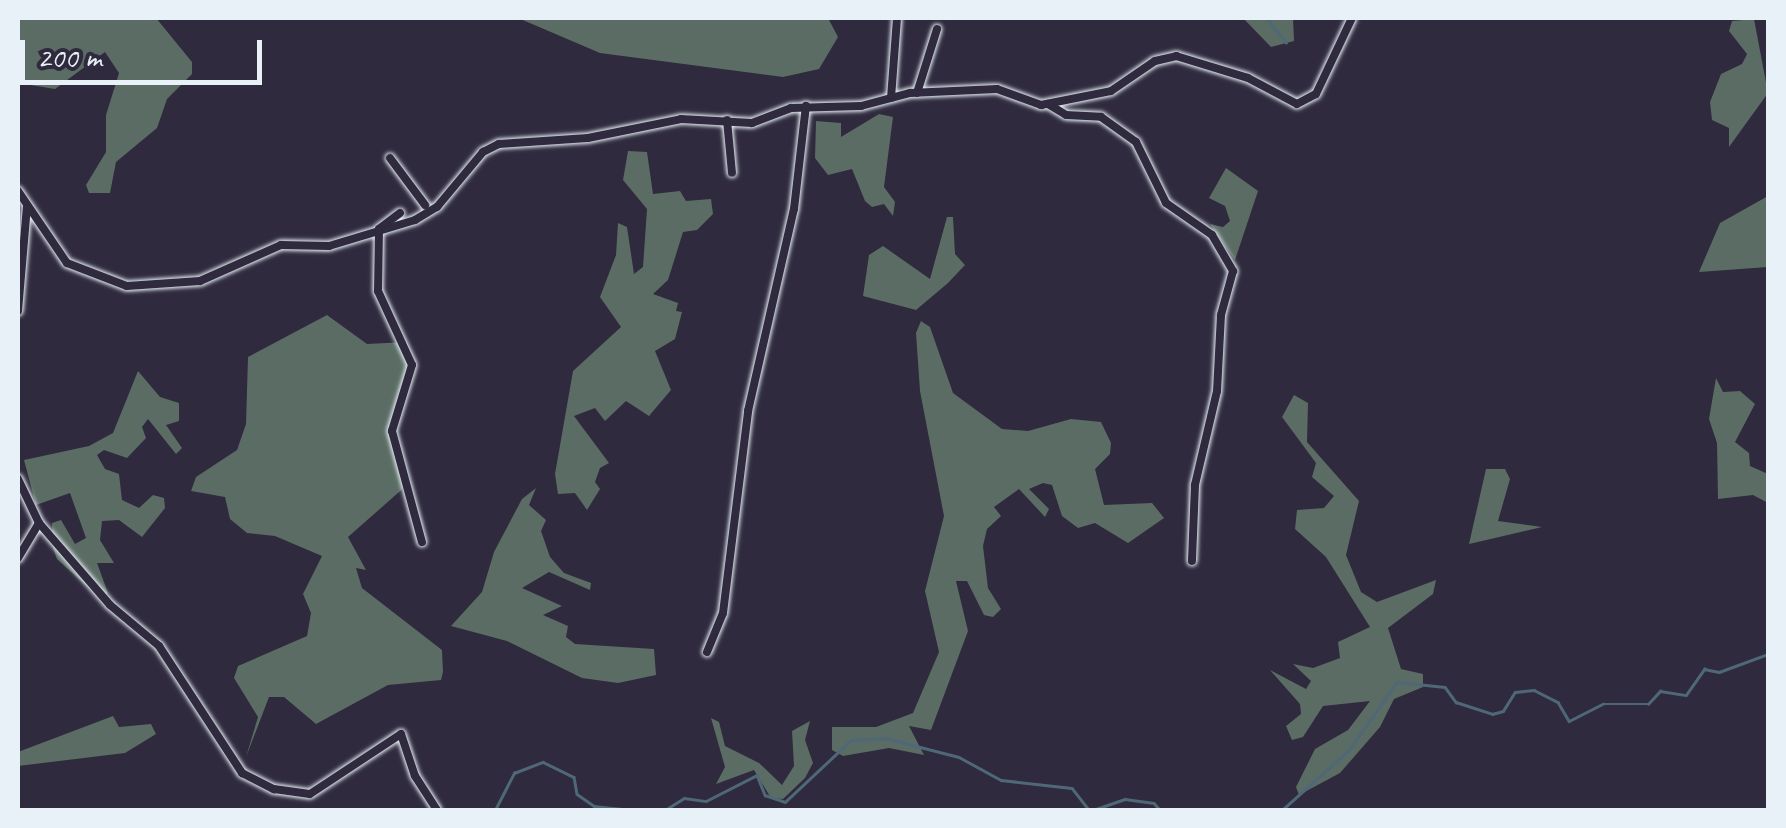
<!DOCTYPE html>
<style>
body{margin:0}
#map{position:relative;width:1786px;height:828px;overflow:hidden;background:#2f2a3d;font-family:Caveat,sans-serif}
div>[style]{position:absolute}
.green>*{inset:0;background:#5b6c64}
.stream>*{height:2.5px;margin:-1.25px;padding:0 1.25px;transform-origin:1.25px;border-radius:1.25px;background:#4f6878}
.roads{filter:drop-shadow(0 0 2px #e8f1f8) drop-shadow(0 0 2px #e8f1f8)}
.street>*{height:8px;margin:-4px;padding:0 4px;transform-origin:4px;border-radius:4px;background:#2f2a3d}
span{translate:-50% -50%;white-space:nowrap;text-align:center;line-height:1.15;-webkit-text-stroke:8px #2f2a3d;paint-order:stroke}
.frame{position:absolute;inset:0;border:20px solid #e8f1f8;pointer-events:none}
.scale{position:absolute;left:20px;top:40px;width:242px;height:45px;box-sizing:border-box;border:5px solid #e8f1f8;border-top:0;padding-left:12px;font-size:30px;line-height:35px;white-space:nowrap;color:#e8f1f8;-webkit-text-stroke:8px #2f2a3d;paint-order:stroke}
</style>
<div id="map">
<div class="green">
<i style="clip-path:polygon(18px 18px,156px 18px,192px 62px,192px 74px,167px 99px,157px 128px,116px 162px,110px 193px,89px 193px,86px 185px,106px 152px,106px 115px,119px 73px,105px 52px,55px 89px,18px 83px)"></i>
<i style="clip-path:polygon(518px 18px,828px 18px,838px 37px,819px 69px,783px 77px,600px 53px)"></i>
<i style="clip-path:polygon(1243px 18px,1293px 18px,1294px 41px,1271px 47px)"></i>
<i style="clip-path:polygon(1754px 19px,1768px 93px,1729px 147px,1729px 128px,1712px 120px,1710px 102px,1721px 74px,1742px 64px,1747px 54px,1729px 31px,1732px 21px)"></i>
<i style="clip-path:polygon(879px 114px,893px 117px,884px 187px,895px 202px,893px 216px,884px 204px,872px 207px,865px 201px,852px 169px,828px 175px,815px 158px,816px 121px,841px 123px,841px 137px)"></i>
<i style="clip-path:polygon(628px 151px,647px 152px,653px 194px,680px 191px,686px 201px,711px 199px,713px 214px,697px 230px,683px 232px,668px 280px,653px 294px,678px 303px,676px 311px,682px 312px,675px 339px,655px 351px,671px 390px,649px 416px,626px 401px,605px 421px,595px 408px,574px 416px,609px 463px,600px 468px,595px 482px,600px 489px,587px 510px,575px 493px,558px 494px,555px 474px,573px 371px,621px 327px,600px 297px,616px 255px,618px 223px,627px 227px,634px 274px,643px 267px,647px 209px,623px 180px)"></i>
<i style="clip-path:polygon(1226px 168px,1258px 191px,1235px 260px,1210px 224px,1223px 227px,1230px 221px,1225px 206px,1209px 198px)"></i>
<i style="clip-path:polygon(1768px 196px,1768px 267px,1699px 272px,1720px 223px)"></i>
<i style="clip-path:polygon(947px 217px,953px 217px,955px 254px,965px 265px,948px 283px,916px 310px,863px 296px,869px 255px,883px 246px,930px 279px)"></i>
<i style="clip-path:polygon(327px 315px,367px 344px,407px 342px,414px 365px,394px 426px,407px 485px,348px 537px,366px 570px,356px 568px,362px 588px,442px 650px,443px 672px,441px 680px,388px 685px,316px 724px,284px 697px,269px 697px,246px 757px,258px 717px,234px 678px,238px 666px,307px 636px,311px 613px,303px 594px,322px 556px,275px 536px,247px 533px,230px 519px,225px 497px,191px 491px,196px 477px,237px 450px,246px 424px,248px 357px)"></i>
<i style="clip-path:polygon(921px 321px,930px 327px,953px 393px,1002px 429px,1028px 431px,1071px 419px,1101px 422px,1111px 443px,1110px 454px,1095px 469px,1104px 505px,1152px 503px,1164px 518px,1128px 543px,1095px 523px,1078px 528px,1062px 516px,1052px 485px,1043px 483px,1029px 489px,1049px 509px,1045px 517px,1019px 489px,994px 507px,1001px 516px,987px 529px,983px 546px,988px 588px,1001px 609px,993px 617px,984px 615px,967px 581px,956px 581px,968px 631px,931px 730px,909px 726px,924px 755px,889px 748px,843px 756px,832px 750px,832px 727px,876px 727px,913px 713px,939px 652px,925px 591px,944px 516px,920px 391px,916px 333px)"></i>
<i style="clip-path:polygon(138px 371px,160px 397px,179px 403px,179px 421px,166px 425px,182px 448px,176px 454px,148px 419px,142px 427px,146px 438px,127px 458px,104px 450px,97px 455px,105px 469px,119px 474px,122px 500px,139px 508px,153px 495px,164px 498px,165px 508px,142px 537px,119px 520px,102px 521px,100px 540px,114px 563px,97px 563px,108px 593px,102px 600px,57px 559px,53px 548px,52px 523px,61px 520px,75px 544px,86px 538px,70px 493px,36px 505px,24px 460px,89px 446px,113px 433px)"></i>
<i style="clip-path:polygon(1716px 378px,1723px 392px,1740px 391px,1755px 404px,1735px 442px,1749px 453px,1750px 466px,1768px 474px,1768px 503px,1753px 495px,1718px 499px,1717px 443px,1709px 419px)"></i>
<i style="clip-path:polygon(1294px 395px,1308px 403px,1307px 442px,1359px 501px,1346px 555px,1361px 592px,1377px 602px,1436px 580px,1433px 594px,1388px 628px,1401px 669px,1423px 674px,1423px 687px,1394px 699px,1380px 727px,1340px 773px,1299px 795px,1296px 787px,1315px 749px,1348px 730px,1370px 701px,1323px 706px,1303px 737px,1292px 740px,1286px 726px,1301px 714px,1300px 704px,1270px 670px,1306px 689px,1311px 681px,1293px 664px,1313px 668px,1340px 658px,1338px 642px,1370px 627px,1326px 557px,1295px 529px,1297px 510px,1324px 508px,1334px 496px,1312px 477px,1316px 463px,1282px 417px)"></i>
<i style="clip-path:polygon(1486px 469px,1505px 469px,1510px 479px,1498px 521px,1542px 527px,1469px 544px)"></i>
<i style="clip-path:polygon(536px 488px,529px 505px,546px 520px,541px 531px,550px 557px,564px 573px,591px 583px,590px 590px,549px 572px,522px 588px,562px 606px,543px 615px,568px 626px,566px 637px,575px 644px,654px 649px,656px 675px,618px 683px,582px 678px,507px 641px,451px 626px,482px 592px,494px 552px,522px 499px)"></i>
<i style="clip-path:polygon(113px 716px,119px 727px,151px 724px,156px 734px,125px 753px,18px 766px,18px 752px)"></i>
<i style="clip-path:polygon(711px 718px,719px 722px,725px 746px,759px 763px,782px 785px,794px 766px,792px 731px,810px 721px,805px 740px,813px 763px,805px 778px,783px 799px,771px 798px,754px 770px,716px 784px,725px 767px)"></i>
</div>
<div class="stream">
<i style="left:1267px;top:18px;width:31px;rotate:52deg"></i>
<i style="left:495px;top:810px;width:42px;rotate:-62.8deg"></i>
<i style="left:514px;top:773px;width:31px;rotate:-21deg"></i>
<i style="left:543px;top:762px;width:34px;rotate:26deg"></i>
<i style="left:574px;top:777px;width:17px;rotate:80deg"></i>
<i style="left:577px;top:794px;width:21px;rotate:35deg"></i>
<i style="left:594px;top:806px;width:39px;rotate:6deg"></i>
<i style="left:665px;top:810px;width:22px;rotate:-32deg"></i>
<i style="left:684px;top:798px;width:22px;rotate:8deg"></i>
<i style="left:706px;top:801px;width:57px;rotate:-27deg"></i>
<i style="left:757px;top:775px;width:22px;rotate:68deg"></i>
<i style="left:765px;top:795px;width:21px;rotate:19deg"></i>
<i style="left:785px;top:802px;width:91px;rotate:-43.2deg"></i>
<i style="left:851px;top:740px;width:34px;rotate:-3deg"></i>
<i style="left:885px;top:738px;width:76px;rotate:14.4deg"></i>
<i style="left:959px;top:757px;width:48px;rotate:28.7deg"></i>
<i style="left:1001px;top:780px;width:71px;rotate:6.4deg"></i>
<i style="left:1072px;top:788px;width:28px;rotate:52deg"></i>
<i style="left:1093px;top:810px;width:34px;rotate:-19deg"></i>
<i style="left:1125px;top:799px;width:29px;rotate:8deg"></i>
<i style="left:1154px;top:803px;width:9px;rotate:49deg"></i>
<i style="left:1282px;top:810px;width:90px;rotate:-41.8deg"></i>
<i style="left:1349px;top:750px;width:83px;rotate:-54.8deg"></i>
<i style="left:1397px;top:682px;width:48px;rotate:5.9deg"></i>
<i style="left:1445px;top:687px;width:19px;rotate:54deg"></i>
<i style="left:1456px;top:702px;width:38px;rotate:18deg"></i>
<i style="left:1492px;top:714px;width:11px;rotate:-15deg"></i>
<i style="left:1503px;top:711px;width:22px;rotate:-58deg"></i>
<i style="left:1515px;top:692px;width:19px;rotate:-6deg"></i>
<i style="left:1534px;top:690px;width:27px;rotate:27deg"></i>
<i style="left:1558px;top:702px;width:22px;rotate:60deg"></i>
<i style="left:1569px;top:721px;width:38px;rotate:-27deg"></i>
<i style="left:1603px;top:704px;width:45px"></i>
<i style="left:1648px;top:704px;width:18px;rotate:-47deg"></i>
<i style="left:1660px;top:691px;width:26px;rotate:9deg"></i>
<i style="left:1686px;top:695px;width:32px;rotate:-55deg"></i>
<i style="left:1704px;top:669px;width:15px;rotate:11deg"></i>
<i style="left:1719px;top:672px;width:52px;rotate:-20.2deg"></i>
</div>
<div class="roads">
<div class="street">
<i style="left:917px;top:93px;width:67px;rotate:-72.6deg"></i>
<i style="left:891px;top:98px;width:80px;rotate:-85.7deg"></i>
<i style="left:1048px;top:104px;width:21px;rotate:31deg"></i>
<i style="left:1066px;top:115px;width:35px;rotate:3deg"></i>
<i style="left:1101px;top:117px;width:43px;rotate:35.5deg"></i>
<i style="left:1136px;top:142px;width:68px;rotate:63.8deg"></i>
<i style="left:1166px;top:203px;width:56px;rotate:34.8deg"></i>
<i style="left:1212px;top:235px;width:42px;rotate:59.7deg"></i>
<i style="left:1233px;top:271px;width:46px;rotate:105.3deg"></i>
<i style="left:1221px;top:315px;width:76px;rotate:93deg"></i>
<i style="left:1217px;top:391px;width:97px;rotate:103.2deg"></i>
<i style="left:1195px;top:485px;width:76px;rotate:92.3deg"></i>
<i style="left:727px;top:120px;width:53px;rotate:84.6deg"></i>
<i style="left:390px;top:158px;width:59px;rotate:53.3deg"></i>
<i style="left:18px;top:191px;width:87px;rotate:55.8deg"></i>
<i style="left:67px;top:263px;width:64px;rotate:21deg"></i>
<i style="left:127px;top:286px;width:73px;rotate:-3.9deg"></i>
<i style="left:200px;top:281px;width:89px;rotate:-24deg"></i>
<i style="left:281px;top:245px;width:48px;rotate:1.2deg"></i>
<i style="left:329px;top:246px;width:90px;rotate:-16.8deg"></i>
<i style="left:415px;top:220px;width:26px;rotate:-31deg"></i>
<i style="left:437px;top:207px;width:72px;rotate:-50.1deg"></i>
<i style="left:483px;top:152px;width:18px;rotate:-27deg"></i>
<i style="left:499px;top:144px;width:89px;rotate:-3.9deg"></i>
<i style="left:588px;top:138px;width:95px;rotate:-11.5deg"></i>
<i style="left:681px;top:119px;width:71px;rotate:3.2deg"></i>
<i style="left:752px;top:123px;width:42px;rotate:-21deg"></i>
<i style="left:791px;top:108px;width:70px;rotate:-1.6deg"></i>
<i style="left:861px;top:106px;width:51px;rotate:-14.9deg"></i>
<i style="left:910px;top:93px;width:87px;rotate:-2.6deg"></i>
<i style="left:997px;top:89px;width:47px;rotate:20deg"></i>
<i style="left:1041px;top:105px;width:71px;rotate:-11.3deg"></i>
<i style="left:1111px;top:91px;width:53px;rotate:-34.3deg"></i>
<i style="left:1155px;top:61px;width:22px;rotate:-13deg"></i>
<i style="left:1176px;top:56px;width:75px;rotate:17deg"></i>
<i style="left:1248px;top:78px;width:55px;rotate:28deg"></i>
<i style="left:1297px;top:104px;width:21px;rotate:-28deg"></i>
<i style="left:1316px;top:94px;width:84px;rotate:-64.7deg"></i>
<i style="left:400px;top:213px;width:26px;rotate:143deg"></i>
<i style="left:379px;top:229px;width:62px;rotate:90.9deg"></i>
<i style="left:378px;top:291px;width:81px;rotate:65.3deg"></i>
<i style="left:412px;top:365px;width:69px;rotate:106.9deg"></i>
<i style="left:392px;top:431px;width:115px;rotate:74.9deg"></i>
<i style="left:18px;top:311px;width:104px;rotate:-85.1deg"></i>
<i style="left:18px;top:479px;width:49px;rotate:64.5deg"></i>
<i style="left:39px;top:523px;width:41px;rotate:121deg"></i>
<i style="left:39px;top:523px;width:108px;rotate:49.1deg"></i>
<i style="left:110px;top:605px;width:64px;rotate:39.9deg"></i>
<i style="left:159px;top:646px;width:152px;rotate:56.8deg"></i>
<i style="left:242px;top:773px;width:36px;rotate:27deg"></i>
<i style="left:274px;top:789px;width:36px;rotate:8deg"></i>
<i style="left:310px;top:794px;width:109px;rotate:-33.4deg"></i>
<i style="left:401px;top:734px;width:44px;rotate:71.6deg"></i>
<i style="left:415px;top:776px;width:40px;rotate:57.1deg"></i>
<i style="left:707px;top:652px;width:42px;rotate:-67.7deg"></i>
<i style="left:723px;top:613px;width:204px;rotate:-82.9deg"></i>
<i style="left:748px;top:411px;width:207px;rotate:-77.2deg"></i>
<i style="left:794px;top:209px;width:104px;rotate:-83.4deg"></i>
</div>
</div>
<div class="frame"></div>
<div class="scale">200 m</div>
</div>
